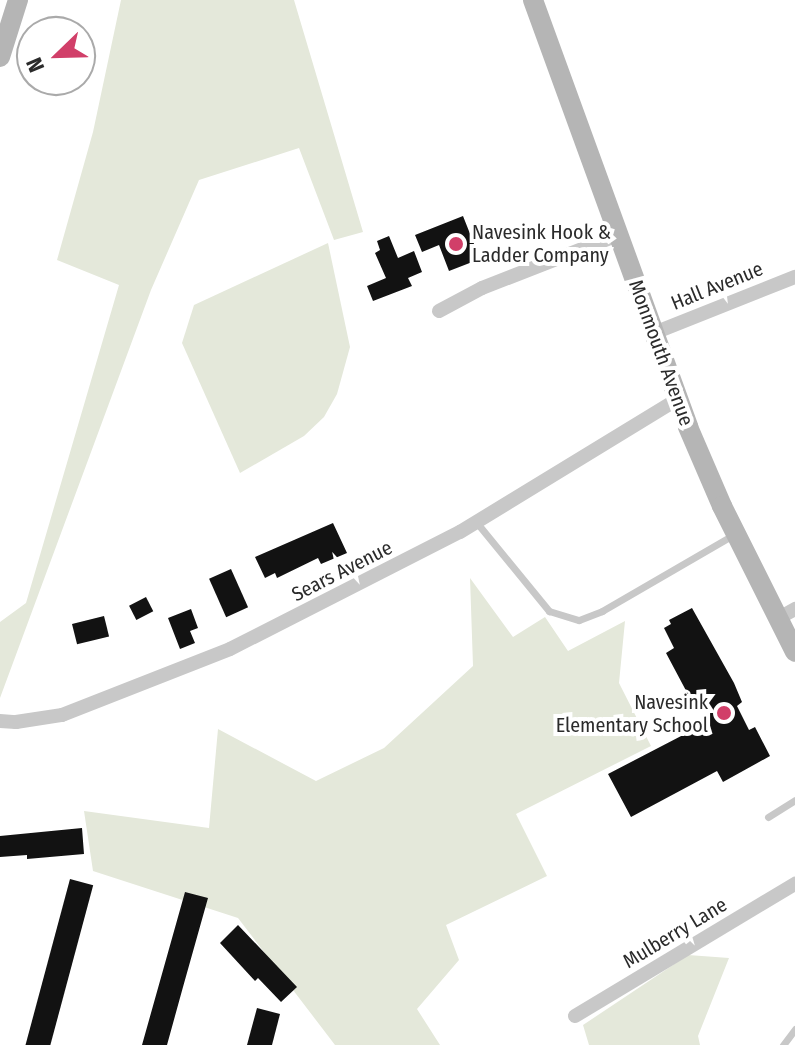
<!DOCTYPE html>
<style>
body{margin:0}
#map{position:relative;width:795px;height:1045px;overflow:hidden;background:#fff;font-family:"Fira Sans Condensed",sans-serif}
div>[style]{position:absolute}
.green>*{inset:0;background:#e4e8da}
.building>*{inset:0;background:#121212;transform-origin:0 0}
.lane>*{height:7px;margin:-3.5px;padding:0 3.5px;transform-origin:3.5px;border-radius:3.5px;background:#c8c8c8}
.street>*{height:14px;margin:-7px;padding:0 7px;transform-origin:7px;border-radius:7px;background:#c8c8c8}
.secondary>*{height:20px;margin:-10px;padding:0 10px;transform-origin:10px;border-radius:10px;background:#b5b5b5}
.dots>*{width:22px;height:22px;translate:-50% -50%;box-sizing:border-box;border:4px solid #fff;border-radius:50%}
span{translate:-50% -50%;white-space:nowrap;text-align:center;line-height:1.15;-webkit-text-stroke:8px #fff;paint-order:stroke}
.poi-label{font-size:20px;color:#2b2b2b}
.left{translate:0 -50%;text-align:left}
.right{translate:-100% -50%;text-align:right}
.street-label{font-size:20px;color:#2b2b2b}
.north{position:absolute;left:16px;top:16px;width:80px;height:80px;box-sizing:border-box;background:#fff;border:2px solid #aaa;border-radius:50%;rotate:247deg;font-size:22px;font-weight:700;line-height:32px;text-align:center;color:#2b2b2b}
.north::after{content:'';display:block;margin:auto;width:28px;height:36px;background:#d13f69;clip-path:polygon(50% 0,100% 100%,50% 72%,0 100%)}
</style>
<div id="map">
<div class="green">
<i style="clip-path:polygon(121px 0,294px 0,363px 232px,334px 240px,299px 148px,199px 180px,151px 290px,0 698px,0 622px,26px 603px,119px 285px,57px 260px,93px 132px)"></i>
<i style="clip-path:polygon(328px 243px,350px 347px,337px 394px,324px 417px,304px 436px,240px 473px,182px 343px,194px 305px)"></i>
<i style="clip-path:polygon(470px 578px,513px 637px,545px 617px,568px 651px,625px 621px,619px 683px,651px 746px,516px 814px,547px 876px,446px 925px,459px 960px,417px 1009px,440px 1045px,335px 1045px,238px 918px,93px 871px,84px 811px,209px 828px,218px 729px,316px 781px,384px 748px,473px 666px)"></i>
<i style="clip-path:polygon(688px 955px,729px 958px,698px 1036px,700px 1045px,589px 1045px,583px 1025px)"></i>
</div>
<div class="building">
<i style="clip-path:polygon(463px 216px,480px 259px,449px 271px,439px 245px,422px 252px,415px 235px)"></i>
<i style="clip-path:polygon(389px 236px,398px 258px,414px 251px,422px 272px,408px 278px,412px 286px,373px 301px,367px 286px,386px 278px,375px 253px,380px 250px,377px 241px)"></i>
<i style="clip-path:polygon(333px 523px,347px 553px,321px 564px,318px 558px,277px 578px,275px 573px,265px 578px,255px 557px)"></i>
<i style="left:231px;top:569px;width:42px;height:24px;rotate:66deg"></i>
<i style="left:146px;top:597px;width:16px;height:19px;rotate:63deg"></i>
<i style="clip-path:polygon(692px 608px,734px 683px,742px 702px,737px 706px,749px 730px,755px 727px,770px 756px,723px 782px,717px 771px,631px 817px,608px 774px,710px 721px,697px 697px,691px 700px,666px 653px,674px 648px,664px 628px,671px 624px,669px 620px)"></i>
<i style="clip-path:polygon(191px 609px,198px 628px,190px 631px,195px 643px,180px 649px,168px 618px)"></i>
<i style="left:104px;top:616px;width:21px;height:33px;rotate:76deg"></i>
<i style="clip-path:polygon(82px 828px,84px 854px,27px 859px,27px 855px,0 857px,0 836px)"></i>
<i style="left:70px;top:879px;width:24px;height:172px;rotate:15deg"></i>
<i style="clip-path:polygon(185px 892px,208px 898px,183px 987px,167px 1045px,142px 1045px)"></i>
<i style="clip-path:polygon(238px 925px,297px 987px,281px 1002px,258px 978px,255px 981px,220px 943px)"></i>
<i style="clip-path:polygon(257px 1008px,280px 1014px,272px 1045px,247px 1045px)"></i>
</div>
<div class="lane">
<i style="left:477px;top:523px;width:114px;rotate:50.7deg"></i>
<i style="left:549px;top:611px;width:31px;rotate:17deg"></i>
<i style="left:579px;top:620px;width:25px;rotate:-21deg"></i>
<i style="left:602px;top:611px;width:151px;rotate:-30.1deg"></i>
<i style="left:768px;top:817px;width:32px;rotate:-32deg"></i>
<i style="left:783px;top:1045px;width:20px;rotate:-53deg"></i>
</div>
<div class="street">
<i style="left:439px;top:311px;width:49px;rotate:-28.1deg"></i>
<i style="left:482px;top:288px;width:146px;rotate:-21.3deg"></i>
<i style="left:654px;top:333px;width:152px;rotate:-21.7deg"></i>
<i style="left:777px;top:619px;width:21px;rotate:-29deg"></i>
<i style="left:0;top:721px;width:16px;rotate:4deg"></i>
<i style="left:16px;top:722px;width:47px;rotate:-8.7deg"></i>
<i style="left:62px;top:715px;width:180px;rotate:-21.4deg"></i>
<i style="left:230px;top:649px;width:258px;rotate:-27deg"></i>
<i style="left:460px;top:532px;width:255px;rotate:-31.4deg"></i>
<i style="left:575px;top:1016px;width:257px;rotate:-31deg"></i>
</div>
<div class="secondary">
<i style="left:533px;top:0;width:454px;rotate:70deg"></i>
<i style="left:688px;top:427px;width:86px;rotate:66.7deg"></i>
<i style="left:722px;top:506px;width:163px;rotate:63.4deg"></i>
<i style="left:0;top:57px;width:60px;rotate:-72.5deg"></i>
</div>
<div class="dots">
<i style="left:456px;top:244px;background:#d13f69"></i>
<i style="left:724px;top:713px;background:#d13f69"></i>
</div>
<div class="poi-label">
<span class="left" style="left:472px;top:244px">Navesink Hook &amp;<br>Ladder Company</span>
<span class="right" style="left:708px;top:714px">Navesink<br>Elementary School</span>
</div>
<div class="street-label">
<span style="left:717px;top:286px;rotate:-22deg">Hall Avenue</span>
<span style="left:661px;top:353px;rotate:70deg">Monmouth Avenue</span>
<span style="left:342px;top:571px;rotate:-27deg">Sears Avenue</span>
<span style="left:675px;top:933px;rotate:-31deg">Mulberry Lane</span>
</div>
<div class="north">N</div>
</div>
